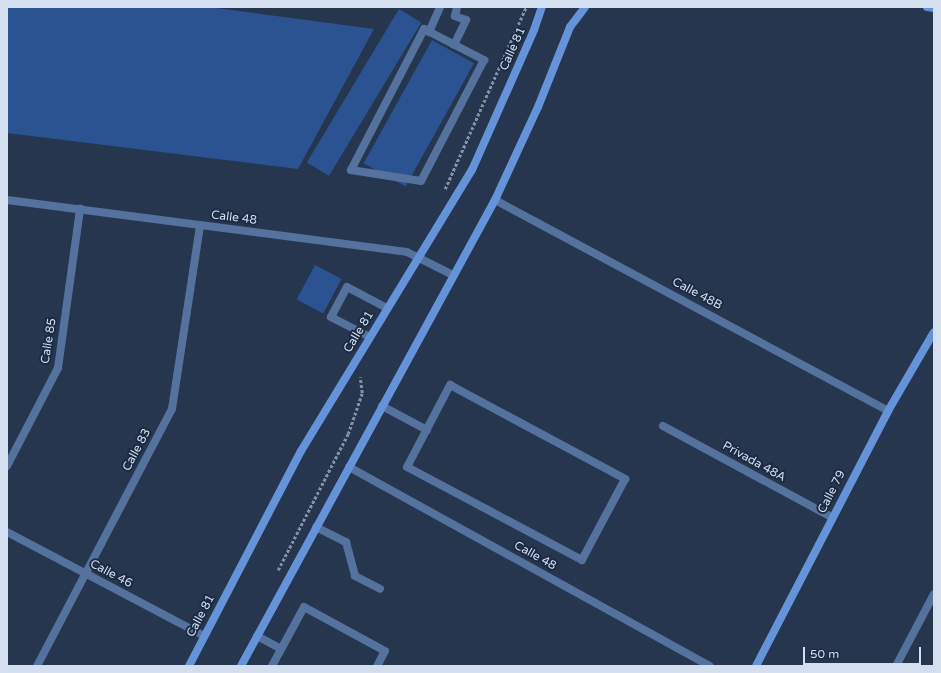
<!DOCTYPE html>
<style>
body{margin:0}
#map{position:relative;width:941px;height:673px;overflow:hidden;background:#25364e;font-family:"Varela Round",sans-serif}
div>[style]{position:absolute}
.building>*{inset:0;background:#2b5391;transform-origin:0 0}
.path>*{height:2.5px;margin-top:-1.25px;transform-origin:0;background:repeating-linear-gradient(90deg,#8492a6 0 3px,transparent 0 5px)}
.lane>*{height:8px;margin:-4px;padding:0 4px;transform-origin:4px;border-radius:4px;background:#55729e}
.street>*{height:8px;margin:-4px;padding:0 4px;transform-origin:4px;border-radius:4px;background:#55729e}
.secondary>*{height:8px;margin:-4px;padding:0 4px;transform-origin:4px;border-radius:4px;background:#6593d9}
span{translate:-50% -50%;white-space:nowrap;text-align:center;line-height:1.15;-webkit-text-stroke:4px #1b2b44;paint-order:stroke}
.street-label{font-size:12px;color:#d3deee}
.frame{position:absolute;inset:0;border:8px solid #d3deee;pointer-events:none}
.scale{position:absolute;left:803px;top:647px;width:118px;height:18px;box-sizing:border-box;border:2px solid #d3deee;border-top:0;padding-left:5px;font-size:12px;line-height:14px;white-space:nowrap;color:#d3deee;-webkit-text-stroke:3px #1b2b44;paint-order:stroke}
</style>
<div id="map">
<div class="building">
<i style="clip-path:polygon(7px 7px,209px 7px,374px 29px,298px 169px,7px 133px)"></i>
<i style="left:399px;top:9px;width:26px;height:179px;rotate:31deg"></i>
<i style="left:432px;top:40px;width:48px;height:141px;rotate:29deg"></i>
<i style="left:315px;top:265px;width:30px;height:39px;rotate:28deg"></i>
</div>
<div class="path">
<i style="left:445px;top:189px;width:199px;rotate:-66deg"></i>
<i style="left:278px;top:570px;width:153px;rotate:-62.8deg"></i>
<i style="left:348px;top:434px;width:43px;rotate:-71.1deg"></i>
<i style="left:362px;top:393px;width:16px;rotate:-97deg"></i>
</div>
<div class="lane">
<i style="left:424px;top:29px;width:68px;rotate:27.3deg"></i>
<i style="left:484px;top:60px;width:136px;rotate:117.5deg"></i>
<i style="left:421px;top:181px;width:71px;rotate:-171.1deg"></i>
<i style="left:351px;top:170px;width:159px;rotate:-62.6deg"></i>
<i style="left:429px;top:32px;width:27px;rotate:-66deg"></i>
<i style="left:454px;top:45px;width:28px;rotate:-64deg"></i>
<i style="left:466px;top:20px;width:12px;rotate:-160deg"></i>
<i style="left:455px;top:16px;width:9px;rotate:-77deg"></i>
<i style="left:370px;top:337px;width:44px;rotate:-152.9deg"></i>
<i style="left:331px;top:317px;width:34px;rotate:-62deg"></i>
<i style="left:347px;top:287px;width:45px;rotate:27.7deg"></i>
<i style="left:450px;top:385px;width:199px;rotate:28.2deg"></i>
<i style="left:625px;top:479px;width:92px;rotate:118deg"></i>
<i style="left:582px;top:560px;width:198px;rotate:-152deg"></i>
<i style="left:407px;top:467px;width:93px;rotate:-62.3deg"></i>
<i style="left:382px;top:406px;width:51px;rotate:28.1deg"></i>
<i style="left:316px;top:527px;width:34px;rotate:27deg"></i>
<i style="left:346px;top:542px;width:35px;rotate:75deg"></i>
<i style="left:355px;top:576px;width:28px;rotate:27deg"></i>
<i style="left:257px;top:636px;width:27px;rotate:28deg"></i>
<i style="left:272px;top:666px;width:67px;rotate:-61.5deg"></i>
<i style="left:304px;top:607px;width:92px;rotate:28.5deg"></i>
<i style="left:385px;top:651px;width:17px;rotate:118deg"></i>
</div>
<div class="street">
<i style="left:7px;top:200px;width:403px;rotate:7.4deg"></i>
<i style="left:407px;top:252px;width:51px;rotate:26.6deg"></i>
<i style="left:495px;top:200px;width:446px;rotate:28.2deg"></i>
<i style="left:663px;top:426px;width:193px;rotate:28.4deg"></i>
<i style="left:7px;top:466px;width:110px;rotate:-62.5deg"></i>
<i style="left:58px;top:368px;width:161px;rotate:-82.1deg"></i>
<i style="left:349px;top:467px;width:412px;rotate:28.9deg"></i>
<i style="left:7px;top:532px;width:223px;rotate:27.8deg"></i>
<i style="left:37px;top:666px;width:290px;rotate:-62.3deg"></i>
<i style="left:172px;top:409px;width:186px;rotate:-81.3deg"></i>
<i style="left:896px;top:666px;width:81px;rotate:-62.2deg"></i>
</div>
<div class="secondary">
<i style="left:927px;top:7px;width:7px;rotate:8deg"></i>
<i style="left:189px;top:666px;width:242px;rotate:-62.5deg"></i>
<i style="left:301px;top:451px;width:329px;rotate:-58.7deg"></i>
<i style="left:472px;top:170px;width:153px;rotate:-66.1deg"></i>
<i style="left:534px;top:30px;width:24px;rotate:-71deg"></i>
<i style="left:241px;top:666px;width:531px;rotate:-61.41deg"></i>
<i style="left:495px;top:200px;width:102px;rotate:-65.2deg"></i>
<i style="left:538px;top:107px;width:86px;rotate:-68.2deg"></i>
<i style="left:570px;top:27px;width:25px;rotate:-53deg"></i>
<i style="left:756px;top:666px;width:287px;rotate:-62.6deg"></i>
<i style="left:888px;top:411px;width:91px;rotate:-59.8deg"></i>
</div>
<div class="street-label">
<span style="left:513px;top:49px;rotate:-66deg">Calle 81</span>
<span style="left:234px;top:218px;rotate:7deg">Calle 48</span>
<span style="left:697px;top:294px;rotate:28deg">Calle 48B</span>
<span style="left:359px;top:332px;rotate:-59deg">Calle 81</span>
<span style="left:49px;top:341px;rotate:-81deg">Calle 85</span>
<span style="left:137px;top:450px;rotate:-62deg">Calle 83</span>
<span style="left:754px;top:462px;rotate:29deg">Privada 48A</span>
<span style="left:832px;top:492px;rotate:-63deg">Calle 79</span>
<span style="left:535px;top:556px;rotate:29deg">Calle 48</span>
<span style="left:111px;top:574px;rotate:28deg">Calle 46</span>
<span style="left:201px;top:616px;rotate:-62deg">Calle 81</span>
</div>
<div class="frame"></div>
<div class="scale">50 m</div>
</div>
